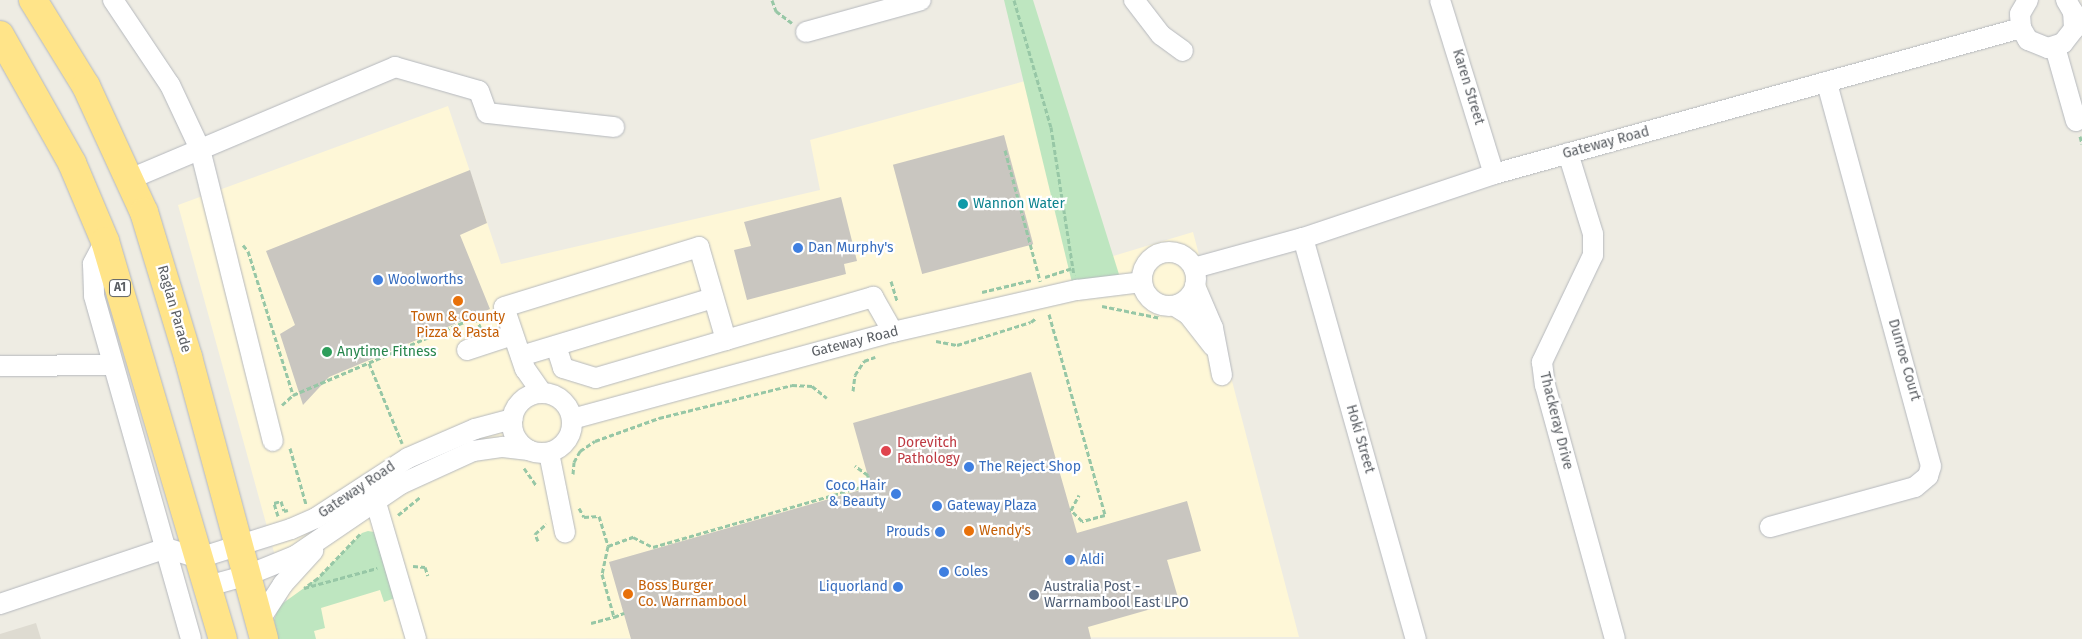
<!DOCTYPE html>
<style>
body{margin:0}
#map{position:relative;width:2082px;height:639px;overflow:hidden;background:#eeece3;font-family:"Fira Sans",sans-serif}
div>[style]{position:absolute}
.commercial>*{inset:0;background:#fef7d7}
.education>*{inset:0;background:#dedbd1}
.green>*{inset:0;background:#bee6c0}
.building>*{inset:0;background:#c9c6c0;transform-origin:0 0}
.path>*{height:3px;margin-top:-1.5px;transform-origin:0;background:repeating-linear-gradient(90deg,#97c7a6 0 5px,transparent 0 7.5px)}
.roads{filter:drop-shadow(0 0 1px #b5b8bd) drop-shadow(0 0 1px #b5b8bd)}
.minor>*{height:20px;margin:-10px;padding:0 10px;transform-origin:10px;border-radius:10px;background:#fff}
.minor>.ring{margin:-10px;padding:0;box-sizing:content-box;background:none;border:20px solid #fff;border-radius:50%}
.highway>*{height:28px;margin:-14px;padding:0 14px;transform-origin:14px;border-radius:14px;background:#ffe489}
.dots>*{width:14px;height:14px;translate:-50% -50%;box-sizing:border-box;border:2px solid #fff;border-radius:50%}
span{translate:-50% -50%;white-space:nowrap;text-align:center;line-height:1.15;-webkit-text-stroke:4.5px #fff;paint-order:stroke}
.shield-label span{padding:1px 4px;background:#fff;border:1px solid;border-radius:4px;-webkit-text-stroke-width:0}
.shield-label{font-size:12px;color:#5b5f64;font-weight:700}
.street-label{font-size:14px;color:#5b5f64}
.culture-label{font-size:14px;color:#0d838f}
.left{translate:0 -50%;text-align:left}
.shop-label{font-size:14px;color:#366cbe}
.right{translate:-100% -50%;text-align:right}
.food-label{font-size:14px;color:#c56008}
.leisure-label{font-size:14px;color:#27864d}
.health-label{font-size:14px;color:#be3a42}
.service-label{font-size:14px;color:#4e5e75}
</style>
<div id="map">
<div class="commercial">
<i style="clip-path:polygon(1025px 81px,1080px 266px,1193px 232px,1299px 637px,298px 639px,178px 205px,448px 106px,501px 264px,820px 190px,810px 140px)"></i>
</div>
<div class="education">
<i style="clip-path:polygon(36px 623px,41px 639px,0 639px,0 634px)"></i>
</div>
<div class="green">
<i style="clip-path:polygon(1004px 0,1033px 0,1122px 284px,1074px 291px)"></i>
<i style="clip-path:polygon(368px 531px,374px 532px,395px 598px,384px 602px,380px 590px,321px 608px,325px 628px,314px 631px,316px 639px,278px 639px,274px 620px,279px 606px,318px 578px,362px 533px)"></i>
</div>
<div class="building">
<i style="left:1004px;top:135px;width:113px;height:115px;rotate:75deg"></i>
<i style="clip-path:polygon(470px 170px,487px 223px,460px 235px,490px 309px,329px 377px,303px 405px,280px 334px,295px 325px,266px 251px)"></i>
<i style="clip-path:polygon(841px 197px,857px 261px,844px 264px,846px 274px,747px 300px,734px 250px,751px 246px,744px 222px)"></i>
<i style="clip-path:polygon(1031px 372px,1077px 533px,1187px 501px,1201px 551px,1167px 560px,1179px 601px,1088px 627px,1091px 639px,631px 639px,609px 562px,871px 487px,853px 423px)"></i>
</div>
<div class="path">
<i style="left:772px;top:0;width:12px;rotate:70deg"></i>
<i style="left:776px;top:11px;width:20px;rotate:37deg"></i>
<i style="left:1014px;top:0;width:132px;rotate:73.8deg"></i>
<i style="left:1051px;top:127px;width:150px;rotate:81.2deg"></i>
<i style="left:2080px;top:136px;width:8px;rotate:76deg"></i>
<i style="left:1005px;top:150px;width:136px;rotate:75deg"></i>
<i style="left:243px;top:245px;width:8px;rotate:50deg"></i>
<i style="left:248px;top:251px;width:151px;rotate:72.6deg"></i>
<i style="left:293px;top:395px;width:199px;rotate:-23.1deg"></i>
<i style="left:476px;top:317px;width:13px;rotate:67deg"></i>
<i style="left:1045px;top:277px;width:29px;rotate:-18deg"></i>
<i style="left:891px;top:281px;width:21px;rotate:73deg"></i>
<i style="left:982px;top:292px;width:51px;rotate:-13.5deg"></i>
<i style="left:1102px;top:306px;width:60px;rotate:11.5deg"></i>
<i style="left:1049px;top:314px;width:209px;rotate:74.4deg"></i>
<i style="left:1105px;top:515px;width:24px;rotate:165deg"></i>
<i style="left:1082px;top:521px;width:16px;rotate:-135deg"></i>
<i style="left:1071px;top:510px;width:17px;rotate:-62deg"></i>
<i style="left:936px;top:341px;width:21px;rotate:11deg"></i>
<i style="left:957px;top:345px;width:77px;rotate:-17.3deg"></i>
<i style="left:1031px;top:322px;width:6px;rotate:-39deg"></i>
<i style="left:369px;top:363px;width:87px;rotate:67.6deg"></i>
<i style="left:853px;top:391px;width:16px;rotate:-83deg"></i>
<i style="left:855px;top:375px;width:17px;rotate:-57deg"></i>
<i style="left:864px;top:361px;width:12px;rotate:-20deg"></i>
<i style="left:559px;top:393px;width:16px;rotate:27deg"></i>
<i style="left:282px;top:405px;width:15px;rotate:-42deg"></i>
<i style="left:290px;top:448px;width:58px;rotate:74.1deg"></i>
<i style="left:524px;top:468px;width:21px;rotate:55deg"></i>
<i style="left:573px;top:474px;width:12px;rotate:-85deg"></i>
<i style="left:574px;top:462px;width:13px;rotate:-61deg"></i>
<i style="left:580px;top:451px;width:18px;rotate:-34deg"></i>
<i style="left:595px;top:441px;width:68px;rotate:-19.8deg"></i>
<i style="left:659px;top:418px;width:137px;rotate:-13.9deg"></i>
<i style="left:792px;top:385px;width:20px;rotate:3deg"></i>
<i style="left:812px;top:386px;width:19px;rotate:39deg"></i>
<i style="left:579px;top:508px;width:10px;rotate:61deg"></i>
<i style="left:584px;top:517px;width:15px;rotate:-4deg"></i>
<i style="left:599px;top:516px;width:31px;rotate:73deg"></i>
<i style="left:608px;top:546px;width:29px;rotate:102deg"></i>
<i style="left:602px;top:574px;width:45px;rotate:74.4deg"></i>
<i style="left:614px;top:617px;width:11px;rotate:-22deg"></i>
<i style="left:398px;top:515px;width:28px;rotate:-39deg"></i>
<i style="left:278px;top:516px;width:14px;rotate:-107deg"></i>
<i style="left:274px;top:503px;width:7px;rotate:-16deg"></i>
<i style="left:281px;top:501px;width:10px;rotate:73deg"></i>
<i style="left:284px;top:511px;width:4px;rotate:-14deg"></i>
<i style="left:360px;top:534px;width:61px;rotate:133.7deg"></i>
<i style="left:318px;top:578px;width:17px;rotate:144deg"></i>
<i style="left:304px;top:588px;width:76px;rotate:-15.3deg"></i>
<i style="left:538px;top:541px;width:8px;rotate:-113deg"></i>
<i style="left:535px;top:534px;width:15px;rotate:-42deg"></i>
<i style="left:608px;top:546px;width:27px;rotate:-20deg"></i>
<i style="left:633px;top:537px;width:22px;rotate:27deg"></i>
<i style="left:653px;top:547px;width:224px;rotate:-16.1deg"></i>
<i style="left:868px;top:485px;width:10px;rotate:-90deg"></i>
<i style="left:868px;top:475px;width:16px;rotate:-145deg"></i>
<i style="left:413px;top:566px;width:12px;rotate:5deg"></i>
<i style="left:425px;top:567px;width:9px;rotate:72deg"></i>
<i style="left:591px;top:623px;width:24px;rotate:-15deg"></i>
</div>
<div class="roads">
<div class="minor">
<i style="left:113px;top:0;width:102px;rotate:56.2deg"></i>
<i style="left:170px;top:85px;width:71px;rotate:64.9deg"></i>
<i style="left:200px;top:149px;width:301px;rotate:76deg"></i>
<i style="left:1134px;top:0;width:44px;rotate:52.4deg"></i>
<i style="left:1161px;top:35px;width:27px;rotate:36deg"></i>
<i style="left:1440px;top:0;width:182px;rotate:72.8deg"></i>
<i style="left:2028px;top:0;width:16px;rotate:120deg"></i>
<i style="left:2020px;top:14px;width:14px;rotate:86deg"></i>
<i style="left:2021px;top:28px;width:14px;rotate:60deg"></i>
<i style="left:2028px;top:40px;width:22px;rotate:22deg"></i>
<i style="left:2048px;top:48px;width:16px;rotate:-18deg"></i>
<i style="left:2063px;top:43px;width:18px;rotate:-52deg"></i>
<i style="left:2074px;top:29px;width:17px;rotate:-93deg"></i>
<i style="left:2073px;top:12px;width:14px;rotate:-120deg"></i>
<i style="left:806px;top:32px;width:119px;rotate:-15.5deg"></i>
<i style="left:2055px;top:47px;width:77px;rotate:74.2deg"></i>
<i style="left:1568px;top:153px;width:85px;rotate:72.8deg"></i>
<i style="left:1593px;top:234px;width:21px;rotate:90deg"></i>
<i style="left:1593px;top:255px;width:119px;rotate:115.5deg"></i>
<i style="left:1542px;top:362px;width:23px;rotate:83deg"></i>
<i style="left:1545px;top:385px;width:263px;rotate:74.6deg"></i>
<i style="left:130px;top:179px;width:288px;rotate:-22.9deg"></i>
<i style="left:395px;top:67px;width:87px;rotate:15.9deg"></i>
<i style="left:479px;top:91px;width:23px;rotate:70deg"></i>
<i style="left:487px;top:113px;width:128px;rotate:6.3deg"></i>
<i style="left:1303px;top:238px;width:417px;rotate:74.3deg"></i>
<i style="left:105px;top:241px;width:26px;rotate:118deg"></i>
<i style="left:93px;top:264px;width:32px;rotate:88deg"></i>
<i style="left:94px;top:296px;width:356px;rotate:74.2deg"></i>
<i class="ring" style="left:1142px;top:252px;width:34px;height:34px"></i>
<i style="left:1194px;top:268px;width:113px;rotate:-15.4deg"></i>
<i style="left:1303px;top:238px;width:201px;rotate:-18.5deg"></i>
<i style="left:1494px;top:174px;width:547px;rotate:-15.48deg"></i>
<i style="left:1195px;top:286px;width:46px;rotate:66.8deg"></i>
<i style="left:1213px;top:328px;width:48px;rotate:79.2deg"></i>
<i style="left:873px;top:297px;width:40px;rotate:60.3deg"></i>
<i style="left:1175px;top:306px;width:15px;rotate:32deg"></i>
<i style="left:1188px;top:314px;width:41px;rotate:52deg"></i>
<i style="left:556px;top:346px;width:23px;rotate:72deg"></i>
<i style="left:563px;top:368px;width:34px;rotate:17deg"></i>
<i style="left:596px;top:378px;width:289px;rotate:-16.3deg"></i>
<i style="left:467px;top:350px;width:48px;rotate:-18.1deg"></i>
<i style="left:521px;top:356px;width:201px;rotate:-16.8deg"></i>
<i style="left:0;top:366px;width:113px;rotate:-0.5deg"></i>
<i style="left:542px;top:393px;width:29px;rotate:-125deg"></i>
<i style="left:525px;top:369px;width:65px;rotate:-108.7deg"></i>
<i style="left:504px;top:307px;width:204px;rotate:-17.1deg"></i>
<i style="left:699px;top:247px;width:97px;rotate:73.8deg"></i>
<i class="ring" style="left:512px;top:393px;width:40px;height:40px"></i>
<i style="left:572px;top:419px;width:333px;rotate:-15.2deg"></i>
<i style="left:893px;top:332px;width:189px;rotate:-12.9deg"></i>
<i style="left:1077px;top:290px;width:65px;rotate:-7deg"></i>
<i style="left:549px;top:453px;width:81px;rotate:78.6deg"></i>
<i style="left:376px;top:503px;width:142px;rotate:73.6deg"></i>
<i style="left:1770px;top:527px;width:150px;rotate:-15.4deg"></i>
<i style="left:1915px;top:487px;width:17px;rotate:-40deg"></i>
<i style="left:1928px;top:476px;width:10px;rotate:-73deg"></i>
<i style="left:1931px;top:466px;width:398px;rotate:-105.2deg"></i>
<i style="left:208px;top:586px;width:41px;rotate:-15.4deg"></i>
<i style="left:248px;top:575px;width:51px;rotate:-22deg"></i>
<i style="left:295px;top:556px;width:128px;rotate:-34.2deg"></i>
<i style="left:401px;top:484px;width:79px;rotate:-24.6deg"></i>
<i style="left:473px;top:451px;width:30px;rotate:-8deg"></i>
<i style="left:503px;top:447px;width:26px;rotate:7deg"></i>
<i style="left:0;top:604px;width:175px;rotate:-18.6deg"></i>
<i style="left:166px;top:548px;width:34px;rotate:17deg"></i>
<i style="left:199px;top:558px;width:96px;rotate:-17.5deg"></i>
<i style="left:291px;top:529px;width:27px;rotate:-24deg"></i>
<i style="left:316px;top:518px;width:110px;rotate:-33.1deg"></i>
<i style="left:408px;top:458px;width:73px;rotate:-23.4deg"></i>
<i style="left:475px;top:429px;width:39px;rotate:-15deg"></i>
<i style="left:259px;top:621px;width:44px;rotate:-57deg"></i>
<i style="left:283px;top:584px;width:45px;rotate:-47.7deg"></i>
</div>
<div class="highway">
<i style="left:33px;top:0;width:101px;rotate:58.4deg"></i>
<i style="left:86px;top:86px;width:139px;rotate:65.3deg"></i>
<i style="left:144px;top:212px;width:152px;rotate:73.1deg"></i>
<i style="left:188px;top:357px;width:292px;rotate:74.9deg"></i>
<i style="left:0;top:35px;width:147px;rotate:60.6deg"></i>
<i style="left:72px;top:163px;width:85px;rotate:67.1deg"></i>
<i style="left:105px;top:241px;width:415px;rotate:73.5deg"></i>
</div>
</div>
<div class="dots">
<i style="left:963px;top:204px;background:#0f9aa8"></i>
<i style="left:798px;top:248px;background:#3f7fe0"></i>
<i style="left:378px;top:280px;background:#3f7fe0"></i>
<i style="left:458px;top:301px;background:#e8710a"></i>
<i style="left:327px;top:352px;background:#2e9e5b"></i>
<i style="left:886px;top:451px;background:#e0444e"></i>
<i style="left:969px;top:467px;background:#3f7fe0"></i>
<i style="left:896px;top:494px;background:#3f7fe0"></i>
<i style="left:937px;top:506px;background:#3f7fe0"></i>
<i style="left:969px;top:531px;background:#e8710a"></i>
<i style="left:940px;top:532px;background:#3f7fe0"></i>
<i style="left:1070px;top:560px;background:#3f7fe0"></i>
<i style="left:944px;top:572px;background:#3f7fe0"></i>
<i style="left:898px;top:587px;background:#3f7fe0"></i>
<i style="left:628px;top:594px;background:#e8710a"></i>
<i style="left:1034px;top:595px;background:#5c6f8a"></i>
</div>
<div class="shield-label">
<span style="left:120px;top:288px">A1</span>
</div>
<div class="street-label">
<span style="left:1468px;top:87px;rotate:73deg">Karen Street</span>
<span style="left:1606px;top:143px;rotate:-15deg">Gateway Road</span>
<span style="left:174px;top:309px;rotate:74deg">Raglan Parade</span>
<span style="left:855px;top:342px;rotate:-14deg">Gateway Road</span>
<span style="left:1904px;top:360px;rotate:74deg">Dunroe Court</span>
<span style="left:1556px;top:421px;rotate:76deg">Thackeray Drive</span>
<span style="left:1360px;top:439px;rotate:74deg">Hoki Street</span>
<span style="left:357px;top:490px;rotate:-34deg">Gateway Road</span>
</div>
<div class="culture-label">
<span class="left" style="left:973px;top:204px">Wannon Water</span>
</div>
<div class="shop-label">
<span class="left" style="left:808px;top:248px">Dan Murphy's</span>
<span class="left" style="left:388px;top:280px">Woolworths</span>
<span class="left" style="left:979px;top:467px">The Reject Shop</span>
<span class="right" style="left:886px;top:494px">Coco Hair<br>&amp; Beauty</span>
<span class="left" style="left:947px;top:506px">Gateway Plaza</span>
<span class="right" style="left:930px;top:532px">Prouds</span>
<span class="left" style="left:1080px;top:560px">Aldi</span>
<span class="left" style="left:954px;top:572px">Coles</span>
<span class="right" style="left:888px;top:587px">Liquorland</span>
</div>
<div class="food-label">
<span style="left:458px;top:325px">Town &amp; County<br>Pizza &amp; Pasta</span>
<span class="left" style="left:979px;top:531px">Wendy's</span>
<span class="left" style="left:638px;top:594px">Boss Burger<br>Co. Warrnambool</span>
</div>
<div class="leisure-label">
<span class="left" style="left:337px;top:352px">Anytime Fitness</span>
</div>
<div class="health-label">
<span class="left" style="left:897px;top:451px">Dorevitch<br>Pathology</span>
</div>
<div class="service-label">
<span class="left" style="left:1044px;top:595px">Australia Post -<br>Warrnambool East LPO</span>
</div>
</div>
